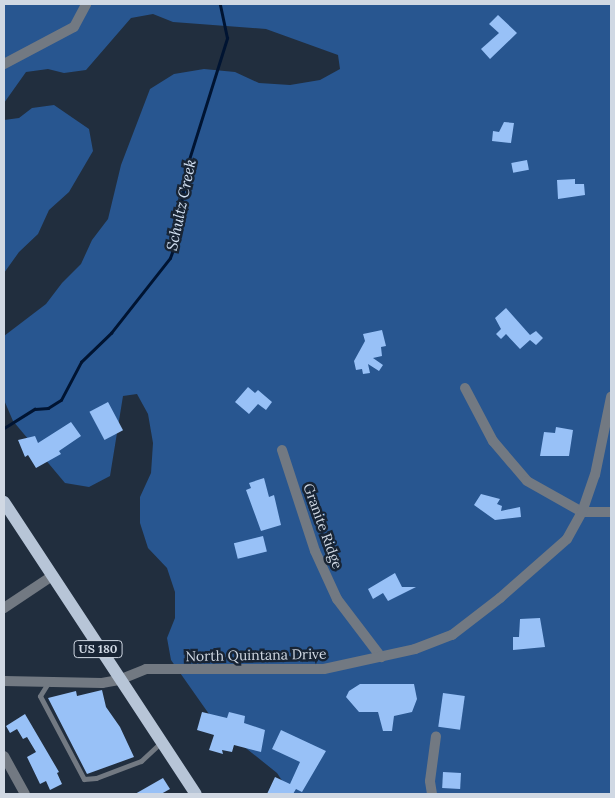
<!DOCTYPE html>
<style>
body{margin:0}
#map{position:relative;width:615px;height:798px;overflow:hidden;background:#212e3e;font-family:Lora,serif}
div>[style]{position:absolute}
.green>*{inset:0;background:#285690}
.stream>*{height:2.5px;margin:-1.25px;padding:0 1.25px;transform-origin:1.25px;border-radius:1.25px;background:#001432}
.building>*{inset:0;background:#98c1f7;transform-origin:0 0}
.lane>*{height:5px;margin:-2.5px;padding:0 2.5px;transform-origin:2.5px;border-radius:2.5px;background:#727982}
.street>*{height:10px;margin:-5px;padding:0 5px;transform-origin:5px;border-radius:5px;background:#727982}
.primary>*{height:12px;margin:-6px;padding:0 6px;transform-origin:6px;border-radius:6px;background:#b7c5d7}
span{translate:-50% -50%;white-space:nowrap;text-align:center;line-height:1.15;-webkit-text-stroke:5px #182434;paint-order:stroke}
.shield-label span{padding:1px 4px;background:#182434;border:1px solid;border-radius:4px;-webkit-text-stroke-width:0}
.shield-label{font-size:12px;color:#d0d8e3;font-weight:700}
.street-label{font-size:14px;color:#d0d8e3}
.water-label{font-size:15px;color:#d4e2f4;font-style:italic}
.frame{position:absolute;inset:0;border:5px solid #d0d8e3;pointer-events:none}
</style>
<div id="map">
<div class="green">
<i style="clip-path:polygon(4px 4px,611px 4px,611px 794px,291px 794px,277px 773px,216px 724px,171px 660px,167px 638px,175px 618px,175px 592px,167px 568px,148px 548px,140px 523px,140px 497px,151px 473px,153px 443px,148px 414px,137px 394px,123px 396px,110px 476px,89px 487px,65px 483px,13px 421px,4px 400px,4px 336px,46px 304px,62px 283px,81px 264px,92px 240px,108px 219px,121px 165px,150px 89px,174px 74px,204px 69px,235px 72px,259px 83px,290px 85px,320px 80px,340px 69px,338px 55px,266px 29px,173px 22px,153px 14px,131px 18px,86px 70px,64px 73px,48px 69px,26px 72px,4px 103px)"></i>
<i style="clip-path:polygon(54px 105px,89px 129px,93px 151px,69px 192px,49px 210px,38px 234px,19px 252px,4px 273px,4px 120px,19px 118px,32px 108px)"></i>
</div>
<div class="stream">
<i style="left:4px;top:428px;width:36px;rotate:-32deg"></i>
<i style="left:35px;top:409px;width:13px;rotate:-4deg"></i>
<i style="left:48px;top:408px;width:15px;rotate:-32deg"></i>
<i style="left:61px;top:400px;width:43px;rotate:-62.2deg"></i>
<i style="left:81px;top:362px;width:42px;rotate:-44deg"></i>
<i style="left:111px;top:333px;width:95px;rotate:-51.8deg"></i>
<i style="left:170px;top:258px;width:15px;rotate:-70deg"></i>
<i style="left:175px;top:244px;width:79px;rotate:-81.3deg"></i>
<i style="left:187px;top:166px;width:134px;rotate:-72.6deg"></i>
<i style="left:227px;top:38px;width:35px;rotate:-102deg"></i>
</div>
<div class="building">
<i style="clip-path:polygon(498px 15px,517px 33px,490px 59px,481px 49px,499px 33px,489px 24px)"></i>
<i style="clip-path:polygon(504px 122px,514px 123px,511px 143px,492px 141px,493px 131px,499px 132px)"></i>
<i style="left:527px;top:160px;width:10px;height:16px;rotate:79deg"></i>
<i style="clip-path:polygon(575px 179px,575px 184px,584px 184px,585px 195px,558px 199px,557px 180px)"></i>
<i style="clip-path:polygon(506px 308px,530px 335px,536px 331px,543px 338px,536px 345px,530px 340px,520px 349px,506px 334px,501px 339px,496px 334px,501px 329px,495px 318px)"></i>
<i style="clip-path:polygon(382px 330px,386px 346px,381px 347px,382px 356px,373px 358px,383px 365px,379px 371px,368px 364px,370px 373px,363px 374px,362px 369px,356px 370px,354px 361px,365px 341px,363px 334px)"></i>
<i style="clip-path:polygon(248px 387px,255px 393px,258px 390px,272px 402px,266px 410px,258px 404px,249px 414px,235px 402px)"></i>
<i style="left:108px;top:402px;width:32px;height:21px;rotate:62deg"></i>
<i style="clip-path:polygon(71px 422px,81px 436px,59px 451px,61px 454px,36px 468px,28px 455px,25px 457px,18px 440px,35px 436px,38px 443px)"></i>
<i style="clip-path:polygon(556px 427px,573px 430px,569px 456px,540px 456px,544px 432px,555px 433px)"></i>
<i style="clip-path:polygon(264px 478px,269px 497px,274px 495px,281px 525px,261px 531px,246px 490px,251px 488px,249px 483px)"></i>
<i style="clip-path:polygon(481px 494px,500px 499px,497px 504px,502px 506px,501px 511px,520px 507px,521px 517px,495px 520px,474px 505px)"></i>
<i style="left:263px;top:536px;width:16px;height:30px;rotate:76deg"></i>
<i style="clip-path:polygon(395px 573px,402px 587px,416px 587px,388px 601px,383px 593px,373px 599px,368px 589px)"></i>
<i style="clip-path:polygon(540px 618px,545px 647px,513px 650px,513px 637px,519px 637px,520px 619px)"></i>
<i style="clip-path:polygon(360px 684px,414px 684px,417px 699px,412px 712px,394px 716px,392px 731px,383px 731px,378px 712px,359px 712px,346px 697px,349px 691px)"></i>
<i style="clip-path:polygon(102px 690px,106px 707px,120px 727px,134px 757px,87px 774px,48px 698px,76px 691px,77px 696px)"></i>
<i style="left:443px;top:693px;width:22px;height:34px;rotate:8deg"></i>
<i style="clip-path:polygon(202px 712px,227px 718px,229px 712px,245px 716px,244px 723px,265px 730px,261px 752px,234px 745px,232px 752px,222px 750px,223px 754px,209px 750px,214px 735px,197px 730px)"></i>
<i style="clip-path:polygon(25px 714px,59px 772px,57px 773px,62px 784px,50px 790px,46px 781px,40px 784px,27px 757px,36px 752px,27px 737px,23px 739px,17px 729px,10px 733px,6px 726px)"></i>
<i style="clip-path:polygon(281px 730px,326px 751px,302px 792px,296px 789px,293px 794px,267px 794px,275px 777px,290px 784px,300px 762px,272px 749px)"></i>
<i style="left:443px;top:772px;width:18px;height:16px;rotate:3deg"></i>
<i style="clip-path:polygon(163px 778px,170px 789px,161px 794px,135px 794px)"></i>
</div>
<div class="lane">
<i style="left:48px;top:683px;width:15px;rotate:122deg"></i>
<i style="left:40px;top:696px;width:94px;rotate:62.1deg"></i>
<i style="left:84px;top:779px;width:12px;rotate:-5deg"></i>
<i style="left:96px;top:778px;width:48px;rotate:-20.7deg"></i>
<i style="left:141px;top:761px;width:26px;rotate:-43deg"></i>
</div>
<div class="street">
<i style="left:4px;top:64px;width:79px;rotate:-27.9deg"></i>
<i style="left:74px;top:27px;width:26px;rotate:-62deg"></i>
<i style="left:465px;top:388px;width:60px;rotate:62.2deg"></i>
<i style="left:493px;top:441px;width:52px;rotate:49.6deg"></i>
<i style="left:527px;top:481px;width:63px;rotate:29.4deg"></i>
<i style="left:582px;top:512px;width:29px"></i>
<i style="left:282px;top:450px;width:106px;rotate:71.9deg"></i>
<i style="left:315px;top:551px;width:53px;rotate:65.4deg"></i>
<i style="left:337px;top:599px;width:73px;rotate:52.8deg"></i>
<i style="left:4px;top:608px;width:58px;rotate:-33.7deg"></i>
<i style="left:4px;top:681px;width:98px;rotate:1.2deg"></i>
<i style="left:102px;top:683px;width:17px;rotate:-10deg"></i>
<i style="left:119px;top:680px;width:29px;rotate:-22deg"></i>
<i style="left:146px;top:669px;width:178px"></i>
<i style="left:324px;top:669px;width:93px;rotate:-12.4deg"></i>
<i style="left:415px;top:649px;width:40px;rotate:-21deg"></i>
<i style="left:452px;top:635px;width:61px;rotate:-37.6deg"></i>
<i style="left:500px;top:598px;width:89px;rotate:-41.4deg"></i>
<i style="left:567px;top:539px;width:31px;rotate:-61deg"></i>
<i style="left:582px;top:512px;width:39px;rotate:-71deg"></i>
<i style="left:595px;top:475px;width:80px;rotate:-78.4deg"></i>
<i style="left:4px;top:756px;width:43px;rotate:61.1deg"></i>
<i style="left:432px;top:794px;width:13px;rotate:-99deg"></i>
<i style="left:430px;top:781px;width:45px;rotate:-82.4deg"></i>
</div>
<div class="primary">
<i style="left:4px;top:502px;width:349px;rotate:56.7deg"></i>
</div>
<div class="shield-label">
<span style="left:98px;top:649px">US 180</span>
</div>
<div class="street-label">
<span style="left:323px;top:526px;rotate:70deg">Granite Ridge</span>
<span style="left:256px;top:655px;rotate:-1deg">North Quintana Drive</span>
</div>
<div class="water-label">
<span style="left:181px;top:205px;rotate:-78deg">Schultz Creek</span>
</div>
<div class="frame"></div>
</div>
